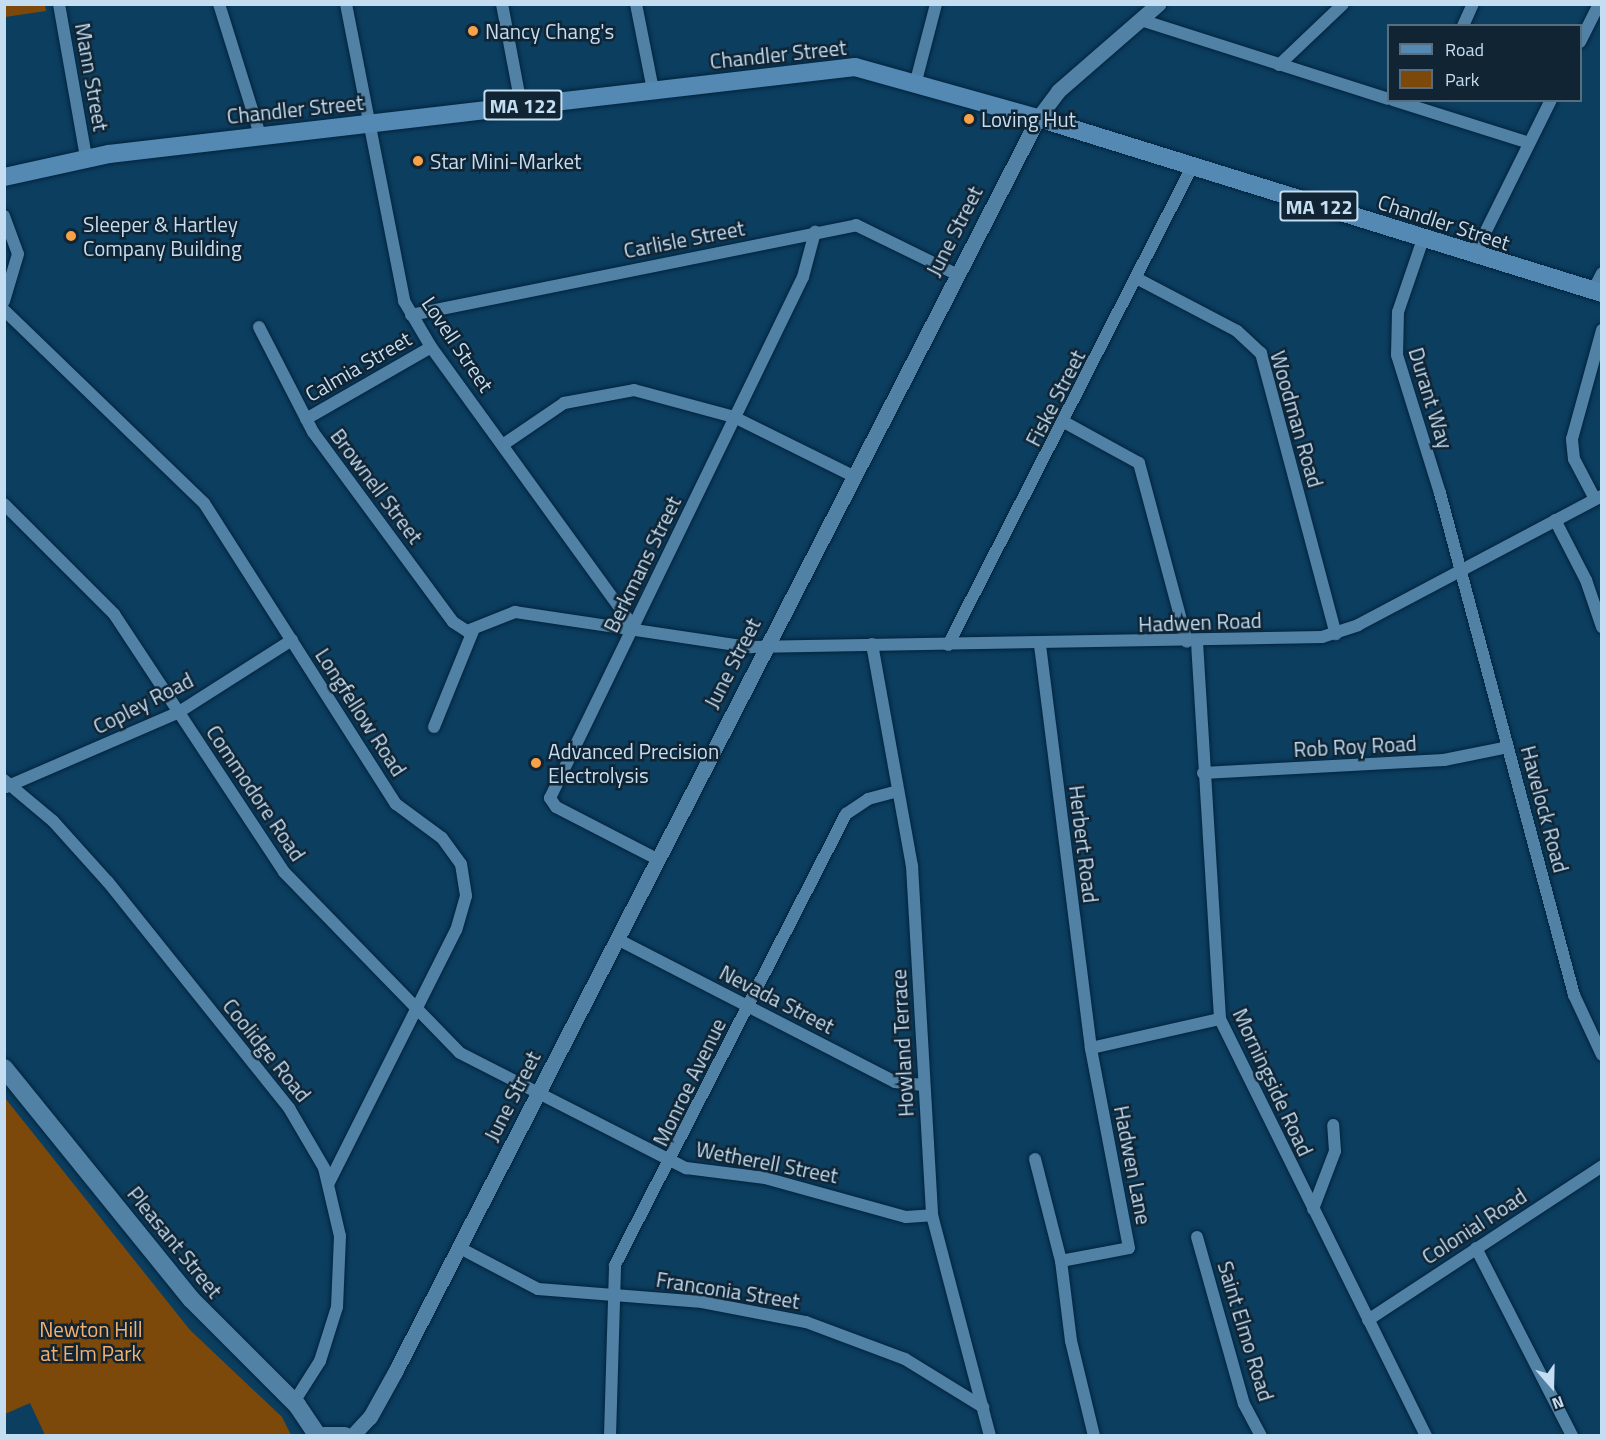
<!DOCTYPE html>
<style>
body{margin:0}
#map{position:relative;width:1606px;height:1440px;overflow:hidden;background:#0c3e60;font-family:"Titillium Web",sans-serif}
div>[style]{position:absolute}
.green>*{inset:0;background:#7c490b}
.roads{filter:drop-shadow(0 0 2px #00243d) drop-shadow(0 0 2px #00243d)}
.minor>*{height:12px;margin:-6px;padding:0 6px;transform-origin:6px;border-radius:6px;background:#5281a6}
.tertiary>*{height:15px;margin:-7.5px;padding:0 7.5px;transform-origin:7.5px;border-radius:7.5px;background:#5281a6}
.secondary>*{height:18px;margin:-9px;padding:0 9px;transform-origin:9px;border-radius:9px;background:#5281a6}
.primary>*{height:18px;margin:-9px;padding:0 9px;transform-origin:9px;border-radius:9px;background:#5489b3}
.dots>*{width:16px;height:16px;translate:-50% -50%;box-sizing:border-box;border:3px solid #102433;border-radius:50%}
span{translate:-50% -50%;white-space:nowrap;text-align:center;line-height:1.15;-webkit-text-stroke:5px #102433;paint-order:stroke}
.shield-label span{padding:2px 4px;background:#102433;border:2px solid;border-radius:4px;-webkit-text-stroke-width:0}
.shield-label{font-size:20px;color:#c4ddf1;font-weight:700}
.poi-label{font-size:21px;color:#c4ddf1}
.left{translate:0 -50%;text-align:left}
.street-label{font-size:21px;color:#c4ddf1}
.park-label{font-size:21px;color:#f6b06e}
.frame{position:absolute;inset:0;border:6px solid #c4ddf1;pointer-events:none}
.legend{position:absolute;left:1387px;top:24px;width:195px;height:78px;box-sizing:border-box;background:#102433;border:2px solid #586e7f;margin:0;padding:8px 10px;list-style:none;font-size:18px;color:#c4ddf1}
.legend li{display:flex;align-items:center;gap:12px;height:30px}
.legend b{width:30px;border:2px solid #586e7f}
.north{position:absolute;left:1522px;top:1356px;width:60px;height:60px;-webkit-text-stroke:4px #102433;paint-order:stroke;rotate:160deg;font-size:16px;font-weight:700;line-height:24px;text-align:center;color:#c4ddf1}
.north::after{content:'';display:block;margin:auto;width:21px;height:27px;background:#c4ddf1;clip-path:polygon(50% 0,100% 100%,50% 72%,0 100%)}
</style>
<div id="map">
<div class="green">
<i style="clip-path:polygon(5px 4px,45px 5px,46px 11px,5px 17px)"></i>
<i style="clip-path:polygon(5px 1098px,190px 1330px,282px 1417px,291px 1435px,45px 1435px,30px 1403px,5px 1414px)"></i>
</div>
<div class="roads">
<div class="minor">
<i style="left:59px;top:4px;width:155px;rotate:80deg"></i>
<i style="left:219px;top:4px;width:137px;rotate:72.6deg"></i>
<i style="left:346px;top:4px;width:303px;rotate:78.9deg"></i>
<i style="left:404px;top:301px;width:53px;rotate:59.6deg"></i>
<i style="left:431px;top:347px;width:344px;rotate:54.1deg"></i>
<i style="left:502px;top:4px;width:103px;rotate:79.3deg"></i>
<i style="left:636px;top:4px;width:88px;rotate:78.8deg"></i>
<i style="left:1141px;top:20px;width:259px;rotate:17.7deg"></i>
<i style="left:1463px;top:26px;width:24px;rotate:-66deg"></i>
<i style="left:1580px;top:42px;width:42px;rotate:-63.4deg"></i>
<i style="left:1279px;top:65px;width:88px;rotate:-43.6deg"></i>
<i style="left:916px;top:81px;width:80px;rotate:-75.4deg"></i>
<i style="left:1393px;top:100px;width:143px;rotate:17.5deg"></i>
<i style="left:4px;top:216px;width:40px;rotate:69.8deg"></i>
<i style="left:18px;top:254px;width:49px;rotate:106.6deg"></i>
<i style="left:1423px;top:239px;width:77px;rotate:108.9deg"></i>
<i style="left:1398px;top:312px;width:43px;rotate:91.3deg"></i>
<i style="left:1397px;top:355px;width:145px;rotate:72.7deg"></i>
<i style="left:1440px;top:493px;width:520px;rotate:75.05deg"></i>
<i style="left:1574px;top:995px;width:66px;rotate:65deg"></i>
<i style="left:1474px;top:255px;width:173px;rotate:-63.6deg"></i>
<i style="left:1138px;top:279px;width:112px;rotate:27.7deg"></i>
<i style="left:1237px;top:331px;width:33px;rotate:43deg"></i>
<i style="left:1261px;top:353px;width:291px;rotate:75.1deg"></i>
<i style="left:1593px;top:291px;width:20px;rotate:-63deg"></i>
<i style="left:4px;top:310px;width:278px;rotate:44deg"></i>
<i style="left:204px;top:503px;width:357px;rotate:57.5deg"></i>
<i style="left:396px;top:804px;width:57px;rotate:36.5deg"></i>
<i style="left:442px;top:838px;width:32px;rotate:54deg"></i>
<i style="left:461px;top:864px;width:32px;rotate:81deg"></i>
<i style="left:466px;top:896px;width:35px;rotate:106deg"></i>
<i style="left:456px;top:930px;width:283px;rotate:116.7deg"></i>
<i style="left:411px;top:315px;width:454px;rotate:-11.4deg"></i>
<i style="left:856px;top:225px;width:111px;rotate:26.1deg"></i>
<i style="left:259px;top:327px;width:118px;rotate:62.8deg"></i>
<i style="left:313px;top:432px;width:236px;rotate:53.6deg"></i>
<i style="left:453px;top:622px;width:17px;rotate:33deg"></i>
<i style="left:467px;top:631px;width:52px;rotate:-21.6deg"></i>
<i style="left:515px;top:612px;width:238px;rotate:8.5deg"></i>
<i style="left:750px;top:647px;width:572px;rotate:-1deg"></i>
<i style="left:1322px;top:637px;width:38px;rotate:-18deg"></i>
<i style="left:1358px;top:625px;width:276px;rotate:-27.9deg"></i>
<i style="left:306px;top:419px;width:144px;rotate:-29.9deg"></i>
<i style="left:1064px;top:422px;width:85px;rotate:28.7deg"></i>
<i style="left:1139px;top:463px;width:185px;rotate:75deg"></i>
<i style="left:504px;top:444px;width:73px;rotate:-34.3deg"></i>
<i style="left:564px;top:403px;width:71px;rotate:-10.5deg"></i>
<i style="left:634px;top:390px;width:104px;rotate:15.1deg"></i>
<i style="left:734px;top:417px;width:131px;rotate:26.4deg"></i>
<i style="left:1595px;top:499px;width:45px;rotate:-117.7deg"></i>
<i style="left:1574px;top:459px;width:20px;rotate:-96deg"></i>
<i style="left:1572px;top:439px;width:113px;rotate:-74.6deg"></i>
<i style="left:4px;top:504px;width:156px;rotate:45deg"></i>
<i style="left:114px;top:614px;width:309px;rotate:56.6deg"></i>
<i style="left:284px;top:872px;width:252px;rotate:45.8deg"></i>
<i style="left:460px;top:1053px;width:254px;rotate:27deg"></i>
<i style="left:686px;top:1168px;width:80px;rotate:7.2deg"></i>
<i style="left:765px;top:1178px;width:146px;rotate:15.5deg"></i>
<i style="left:906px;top:1217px;width:26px;rotate:-4deg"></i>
<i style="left:1555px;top:520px;width:68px;rotate:62.7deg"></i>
<i style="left:1586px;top:580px;width:50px;rotate:71.2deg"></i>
<i style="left:1197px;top:642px;width:378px;rotate:86.5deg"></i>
<i style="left:1220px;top:1019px;width:465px;rotate:63.7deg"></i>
<i style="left:872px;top:644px;width:226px;rotate:79.8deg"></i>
<i style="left:912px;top:866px;width:350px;rotate:86.7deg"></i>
<i style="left:932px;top:1215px;width:228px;rotate:75.3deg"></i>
<i style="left:948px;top:645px;width:537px;rotate:-62.96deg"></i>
<i style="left:1040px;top:645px;width:406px;rotate:82.8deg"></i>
<i style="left:434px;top:727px;width:104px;rotate:-67.9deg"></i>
<i style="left:1203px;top:773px;width:241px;rotate:-3.1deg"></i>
<i style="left:1444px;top:760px;width:65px;rotate:-11.5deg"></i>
<i style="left:4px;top:780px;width:64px;rotate:39.9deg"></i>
<i style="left:53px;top:821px;width:82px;rotate:48deg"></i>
<i style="left:108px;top:882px;width:290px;rotate:51.3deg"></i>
<i style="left:289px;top:1108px;width:69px;rotate:59.7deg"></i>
<i style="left:324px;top:1168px;width:70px;rotate:76.8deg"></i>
<i style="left:340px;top:1236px;width:71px;rotate:92.4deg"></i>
<i style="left:337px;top:1307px;width:57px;rotate:107.5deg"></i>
<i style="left:320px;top:1361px;width:49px;rotate:122.4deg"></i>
<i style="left:6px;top:787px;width:189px;rotate:-23.4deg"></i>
<i style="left:179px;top:712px;width:134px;rotate:-32.5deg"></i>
<i style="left:655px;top:858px;width:111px;rotate:-152.7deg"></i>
<i style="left:556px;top:807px;width:11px;rotate:-124deg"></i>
<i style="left:550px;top:798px;width:579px;rotate:-64.1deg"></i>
<i style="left:803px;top:277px;width:47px;rotate:-75.1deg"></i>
<i style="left:617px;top:939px;width:313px;rotate:27.2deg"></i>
<i style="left:895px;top:1082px;width:28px;rotate:6deg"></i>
<i style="left:1035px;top:1159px;width:105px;rotate:75.7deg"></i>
<i style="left:1313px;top:1209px;width:62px;rotate:-69.2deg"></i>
<i style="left:1335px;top:1151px;width:26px;rotate:-94deg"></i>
<i style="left:1197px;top:1237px;width:173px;rotate:74.3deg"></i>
<i style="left:1244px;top:1404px;width:36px;rotate:62deg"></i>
<i style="left:458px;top:1247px;width:90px;rotate:27.7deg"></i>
<i style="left:538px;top:1289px;width:165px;rotate:4.5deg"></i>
<i style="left:702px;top:1302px;width:106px;rotate:10.9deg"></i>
<i style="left:806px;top:1322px;width:106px;rotate:20.5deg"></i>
<i style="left:905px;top:1359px;width:92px;rotate:31.6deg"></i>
<i style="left:1476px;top:1248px;width:211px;rotate:62.9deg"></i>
<i style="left:1368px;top:1320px;width:280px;rotate:-33.3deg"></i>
<i style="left:610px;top:1436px;width:171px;rotate:-88.3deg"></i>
<i style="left:615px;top:1265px;width:507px;rotate:-62.88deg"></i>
<i style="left:846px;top:814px;width:27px;rotate:-34deg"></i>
<i style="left:868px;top:799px;width:31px;rotate:-15deg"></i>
<i style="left:1094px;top:1436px;width:98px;rotate:-103.6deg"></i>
<i style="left:1071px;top:1341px;width:81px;rotate:-97.1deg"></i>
<i style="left:1061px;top:1261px;width:69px;rotate:-10.8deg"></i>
<i style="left:1129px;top:1248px;width:204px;rotate:-100.8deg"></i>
<i style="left:1091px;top:1048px;width:132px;rotate:-12.7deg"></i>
</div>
<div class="tertiary">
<i style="left:352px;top:1436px;width:26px;rotate:-47deg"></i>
<i style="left:370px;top:1417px;width:54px;rotate:-61deg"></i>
<i style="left:396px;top:1370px;width:1407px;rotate:-62.85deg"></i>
<i style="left:1038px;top:118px;width:34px;rotate:-53deg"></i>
<i style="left:1058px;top:91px;width:133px;rotate:-41deg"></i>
</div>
<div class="secondary">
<i style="left:4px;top:1068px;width:297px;rotate:51deg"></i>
<i style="left:191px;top:1299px;width:150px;rotate:45deg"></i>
<i style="left:297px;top:1405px;width:37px;rotate:56deg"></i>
<i style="left:324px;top:1436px;width:21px"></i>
</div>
<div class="primary">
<i style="left:4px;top:177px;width:107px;rotate:-12.4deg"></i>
<i style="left:109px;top:154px;width:751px;rotate:-6.65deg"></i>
<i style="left:855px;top:67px;width:190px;rotate:15.6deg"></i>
<i style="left:1038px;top:118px;width:591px;rotate:17.24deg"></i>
</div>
</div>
<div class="dots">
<i style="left:473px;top:31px;background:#f7a149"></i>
<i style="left:969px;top:119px;background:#f7a149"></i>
<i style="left:418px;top:161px;background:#f7a149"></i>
<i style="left:71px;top:236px;background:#f7a149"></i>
<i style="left:536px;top:763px;background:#f7a149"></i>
</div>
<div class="shield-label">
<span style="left:523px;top:105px">MA 122</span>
<span style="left:1319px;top:206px">MA 122</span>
</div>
<div class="poi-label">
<span class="left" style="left:485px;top:31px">Nancy Chang's</span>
<span class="left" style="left:981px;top:119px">Loving Hut</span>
<span class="left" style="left:430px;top:161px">Star Mini-Market</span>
<span class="left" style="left:83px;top:236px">Sleeper &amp; Hartley<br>Company Building</span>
<span class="left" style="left:548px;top:763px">Advanced Precision<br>Electrolysis</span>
</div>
<div class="street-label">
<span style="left:778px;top:54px;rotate:-6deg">Chandler Street</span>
<span style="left:92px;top:77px;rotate:80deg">Mann Street</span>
<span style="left:295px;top:109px;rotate:-6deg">Chandler Street</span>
<span style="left:1444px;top:222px;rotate:18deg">Chandler Street</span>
<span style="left:954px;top:231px;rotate:-63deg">June Street</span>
<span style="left:684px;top:239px;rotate:-11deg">Carlisle Street</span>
<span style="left:458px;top:344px;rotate:56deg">Lovell Street</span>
<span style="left:358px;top:366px;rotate:-30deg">Calmia Street</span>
<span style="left:1055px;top:398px;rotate:-63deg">Fiske Street</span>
<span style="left:1431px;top:398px;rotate:73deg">Durant Way</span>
<span style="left:1297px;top:419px;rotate:74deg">Woodman Road</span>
<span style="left:377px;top:486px;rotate:53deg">Brownell Street</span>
<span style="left:642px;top:564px;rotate:-64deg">Berkmans Street</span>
<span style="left:1200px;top:622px;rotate:-2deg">Hadwen Road</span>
<span style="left:732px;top:663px;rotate:-63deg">June Street</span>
<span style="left:143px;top:703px;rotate:-27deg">Copley Road</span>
<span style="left:361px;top:712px;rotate:57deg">Longfellow Road</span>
<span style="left:1355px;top:746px;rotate:-3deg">Rob Roy Road</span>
<span style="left:256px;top:793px;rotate:56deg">Commodore Road</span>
<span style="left:1545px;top:809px;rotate:75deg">Havelock Road</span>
<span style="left:1084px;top:844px;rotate:83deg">Herbert Road</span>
<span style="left:777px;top:999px;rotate:27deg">Nevada Street</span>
<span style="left:902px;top:1043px;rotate:-93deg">Howland Terrace</span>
<span style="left:267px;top:1050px;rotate:51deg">Coolidge Road</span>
<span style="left:689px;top:1082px;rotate:-64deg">Monroe Avenue</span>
<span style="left:1273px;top:1082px;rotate:65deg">Morningside Road</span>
<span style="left:512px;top:1096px;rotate:-63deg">June Street</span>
<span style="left:767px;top:1162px;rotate:11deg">Wetherell Street</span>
<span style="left:1133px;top:1165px;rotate:79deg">Hadwen Lane</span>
<span style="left:1474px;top:1226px;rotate:-33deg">Colonial Road</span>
<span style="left:175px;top:1242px;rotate:51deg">Pleasant Street</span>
<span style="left:728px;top:1290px;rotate:9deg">Franconia Street</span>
<span style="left:1246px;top:1331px;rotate:73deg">Saint Elmo Road</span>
</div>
<div class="park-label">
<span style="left:91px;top:1341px">Newton Hill<br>at Elm Park</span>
</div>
<div class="frame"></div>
<ul class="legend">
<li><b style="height:8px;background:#5489b3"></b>Road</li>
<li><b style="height:16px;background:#7c490b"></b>Park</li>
</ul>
<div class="north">N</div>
</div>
